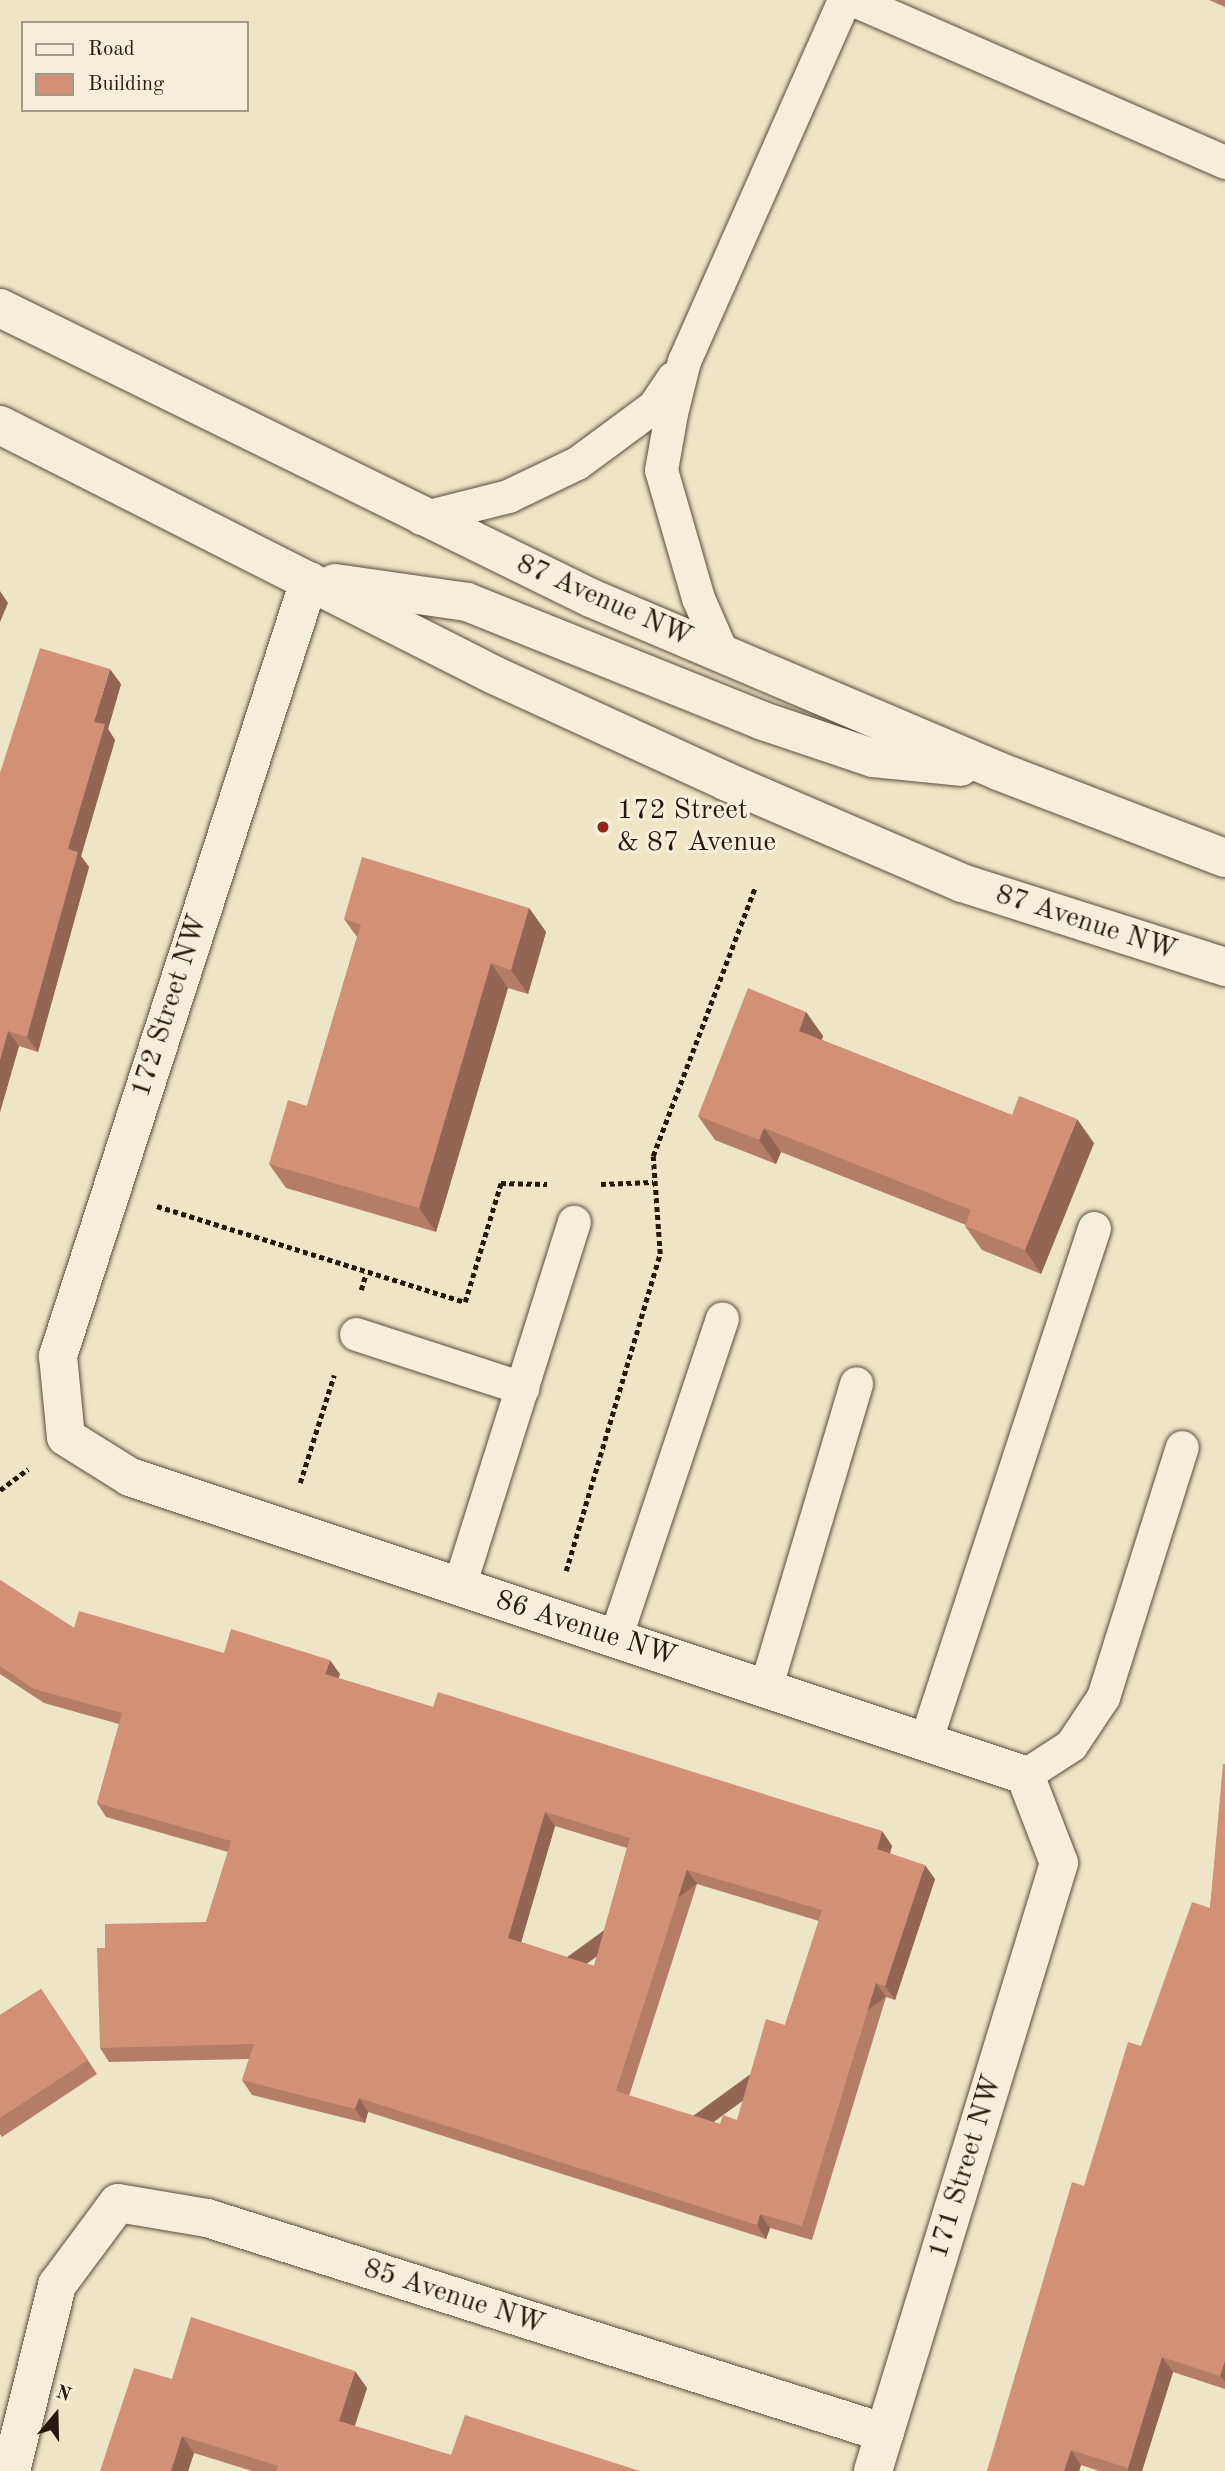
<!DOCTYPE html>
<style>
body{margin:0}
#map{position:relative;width:1225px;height:2471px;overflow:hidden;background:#eee5c7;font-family:"Old Standard TT",serif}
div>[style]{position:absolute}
.path>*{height:4.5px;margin-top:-2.25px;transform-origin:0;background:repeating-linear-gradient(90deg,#251a0e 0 5px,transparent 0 8.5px)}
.roads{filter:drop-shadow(0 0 2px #574d3c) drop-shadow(0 0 2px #574d3c)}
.lane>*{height:33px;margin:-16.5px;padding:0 16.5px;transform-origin:16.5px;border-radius:16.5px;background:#f4eedb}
.street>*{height:38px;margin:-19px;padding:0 19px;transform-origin:19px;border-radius:19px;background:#f4eedb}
.secondary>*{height:38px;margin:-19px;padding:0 19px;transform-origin:19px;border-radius:19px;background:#f4eedb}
.wall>*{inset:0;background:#b57d65}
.shaded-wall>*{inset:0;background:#936653;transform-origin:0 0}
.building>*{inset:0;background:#d29176}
.dots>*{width:19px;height:19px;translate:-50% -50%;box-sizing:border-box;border:4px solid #f4eedb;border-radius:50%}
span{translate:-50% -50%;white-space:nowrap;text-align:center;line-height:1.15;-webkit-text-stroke:6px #f4eedb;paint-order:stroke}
.street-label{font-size:28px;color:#251a0e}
.poi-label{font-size:28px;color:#251a0e}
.left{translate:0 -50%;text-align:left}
.legend{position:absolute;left:21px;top:21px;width:228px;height:91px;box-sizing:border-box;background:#f4eedb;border:2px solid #a19989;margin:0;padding:9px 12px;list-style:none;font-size:21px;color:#251a0e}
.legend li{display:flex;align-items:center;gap:14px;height:35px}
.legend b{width:35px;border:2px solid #a19989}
.north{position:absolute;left:21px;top:2380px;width:70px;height:70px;-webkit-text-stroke:5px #f4eedb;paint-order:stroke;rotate:19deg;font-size:19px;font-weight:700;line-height:28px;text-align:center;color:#251a0e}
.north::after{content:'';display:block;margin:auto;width:24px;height:32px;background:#251a0e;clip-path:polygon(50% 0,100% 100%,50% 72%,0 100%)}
</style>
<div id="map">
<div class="path">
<i style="left:601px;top:1184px;width:52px;rotate:-2.2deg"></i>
<i style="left:157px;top:1206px;width:323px;rotate:17.3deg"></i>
<i style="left:465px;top:1302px;width:124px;rotate:-73.2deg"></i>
<i style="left:501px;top:1183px;width:46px;rotate:1.2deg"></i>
<i style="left:361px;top:1290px;width:17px;rotate:-73deg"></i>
<i style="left:300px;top:1483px;width:113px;rotate:-72.5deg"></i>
<i style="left:0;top:1490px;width:35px;rotate:-37deg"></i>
<i style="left:566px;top:1571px;width:331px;rotate:-73.5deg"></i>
<i style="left:660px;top:1254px;width:98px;rotate:-94.1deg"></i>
<i style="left:653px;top:1156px;width:288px;rotate:-69.2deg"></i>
</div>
<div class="roads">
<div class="lane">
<i style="left:854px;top:0;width:405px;rotate:23.6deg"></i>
<i style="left:421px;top:518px;width:90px;rotate:-14.2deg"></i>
<i style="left:508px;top:496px;width:76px;rotate:-25.6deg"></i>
<i style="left:577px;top:463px;width:96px;rotate:-36.5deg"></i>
<i style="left:654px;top:406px;width:34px;rotate:-56deg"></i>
<i style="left:722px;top:653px;width:60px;rotate:-113.6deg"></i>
<i style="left:698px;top:598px;width:133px;rotate:-106.1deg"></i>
<i style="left:661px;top:470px;width:58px;rotate:-80deg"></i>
<i style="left:671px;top:413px;width:54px;rotate:-76deg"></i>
<i style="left:684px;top:361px;width:395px;rotate:-66.1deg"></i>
<i style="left:356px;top:1334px;width:175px;rotate:18deg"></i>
<i style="left:459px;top:1586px;width:382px;rotate:-72.5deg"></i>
<i style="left:615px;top:1638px;width:337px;rotate:-71.5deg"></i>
<i style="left:765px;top:1689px;width:319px;rotate:-73.4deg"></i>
<i style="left:925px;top:1742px;width:541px;rotate:-71.8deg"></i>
<i style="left:1025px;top:1775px;width:55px;rotate:-33.1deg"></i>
<i style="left:1071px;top:1745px;width:58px;rotate:-56.3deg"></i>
<i style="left:1103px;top:1697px;width:262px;rotate:-72.5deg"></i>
</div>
<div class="street">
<i style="left:309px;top:581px;width:815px;rotate:107.95deg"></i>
<i style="left:58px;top:1356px;width:81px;rotate:84.4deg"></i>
<i style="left:66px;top:1437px;width:75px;rotate:32deg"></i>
<i style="left:130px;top:1477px;width:943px;rotate:18.42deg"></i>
<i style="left:1025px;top:1775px;width:94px;rotate:68.9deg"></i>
<i style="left:1059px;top:1863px;width:636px;rotate:107.01deg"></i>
<i style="left:11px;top:2471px;width:192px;rotate:-76.1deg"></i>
<i style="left:57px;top:2285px;width:102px;rotate:-53.4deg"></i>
<i style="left:118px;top:2203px;width:90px;rotate:9.6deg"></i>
<i style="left:207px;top:2218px;width:711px;rotate:17.59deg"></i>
</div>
<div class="secondary">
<i style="left:0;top:308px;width:658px;rotate:26.14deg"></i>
<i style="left:591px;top:598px;width:442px;rotate:23deg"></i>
<i style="left:998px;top:771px;width:243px;rotate:21deg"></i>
<i style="left:0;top:425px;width:554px;rotate:26.84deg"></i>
<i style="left:494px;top:675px;width:254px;rotate:24.6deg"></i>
<i style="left:725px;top:781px;width:258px;rotate:23.3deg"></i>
<i style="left:962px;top:883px;width:276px;rotate:17.7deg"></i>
<i style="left:335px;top:583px;width:133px;rotate:8.2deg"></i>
<i style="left:467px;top:602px;width:316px;rotate:21.9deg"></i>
<i style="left:760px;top:720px;width:119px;rotate:18.6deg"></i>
<i style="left:873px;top:758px;width:88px;rotate:5.8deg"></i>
</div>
</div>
<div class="wall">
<i style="clip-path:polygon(1209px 0,1225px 0,1225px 7px)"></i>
<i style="clip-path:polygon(121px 684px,108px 729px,115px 740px,81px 856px,89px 867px,38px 1052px,19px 1046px,0 1112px,0 773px)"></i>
<i style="clip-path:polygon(529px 908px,546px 932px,528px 994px,508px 988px,436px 1232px,286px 1188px,269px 1164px,307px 1106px,357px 937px,344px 919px)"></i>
<i style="clip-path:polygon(806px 1012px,823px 1036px,822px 1040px,1012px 1115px,1094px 1143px,1041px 1274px,982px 1250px,965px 1226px,966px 1225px,781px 1152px,776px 1164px,715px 1140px,698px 1116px)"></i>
<i style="clip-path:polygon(evenodd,0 1580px,74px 1628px,340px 1674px,338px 1678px,433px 1707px,882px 1831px,892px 1846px,890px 1853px,935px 1879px,895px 2000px,886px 1997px,812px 2240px,770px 2228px,766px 2239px,368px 2112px,365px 2123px,252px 2095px,242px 2080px,249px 2059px,109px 2062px,100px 2048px,105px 1948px,206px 1922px,228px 1852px,106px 1817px,97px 1803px,119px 1724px,44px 1703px,0 1674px,0 1580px,555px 1826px,627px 1848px,594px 1966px,521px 1942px,555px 1826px,0 1580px,697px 1884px,819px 1921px,785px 2025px,737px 2120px,720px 2124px,629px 2096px,697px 1884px)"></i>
<i style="clip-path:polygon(1225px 1764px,1225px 2389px,1173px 2372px,1142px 2471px,1099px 2471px,1081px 2465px,1079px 2471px,987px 2471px,1084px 2186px,1141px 2046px,1210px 1908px)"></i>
<i style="clip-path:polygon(41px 1989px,97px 2074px,2px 2137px,0 2134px,0 2015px)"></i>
<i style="clip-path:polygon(172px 2379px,367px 2388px,354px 2426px,451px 2455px,640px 2471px,252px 2471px,194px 2453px,188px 2471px,100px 2471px)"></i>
</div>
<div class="shaded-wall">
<i style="clip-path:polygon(0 591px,8px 603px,0 622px)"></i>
<i style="clip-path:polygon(110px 669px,121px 684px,108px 729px,115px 740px,81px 856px,89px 867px,38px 1052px,27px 1037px,94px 722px)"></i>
<i style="clip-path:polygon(529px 908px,546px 932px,528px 994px,511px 970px)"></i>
<i style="clip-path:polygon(491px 963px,508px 988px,436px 1232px,419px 1208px)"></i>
<i style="clip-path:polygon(806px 1012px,823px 1036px,816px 1055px,799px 1031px)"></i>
<i style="clip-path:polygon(8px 1031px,19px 1046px,0 1112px,0 1060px)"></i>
<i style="clip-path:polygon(1077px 1119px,1094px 1143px,1041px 1274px,1025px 1250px)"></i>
<i style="clip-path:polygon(764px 1128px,781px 1152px,776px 1164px,759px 1140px)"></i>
<i style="clip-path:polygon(330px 1660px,340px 1674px,335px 1688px,325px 1674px)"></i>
<i style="clip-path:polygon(545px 1812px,555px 1826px,518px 1953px,508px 1938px)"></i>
<i style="clip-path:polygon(882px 1831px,892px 1846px,887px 1863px,877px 1849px)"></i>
<i style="clip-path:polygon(925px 1865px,935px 1879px,895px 2000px,885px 1986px)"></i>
<i style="left:687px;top:1870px;width:17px;height:232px;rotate:54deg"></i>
<i style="left:876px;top:1983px;width:17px;height:254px;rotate:54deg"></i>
<i style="clip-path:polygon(359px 2098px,368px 2112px,365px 2123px,355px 2109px)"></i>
<i style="clip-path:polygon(760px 2214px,770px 2228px,766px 2239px,757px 2225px)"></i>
<i style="clip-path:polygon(1162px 2357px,1173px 2372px,1142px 2471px,1129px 2471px,1128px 2468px)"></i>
<i style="clip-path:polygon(1225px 2361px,1225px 2382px,1220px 2376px)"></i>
<i style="clip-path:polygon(355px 2371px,367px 2388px,351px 2438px,339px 2421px)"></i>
<i style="clip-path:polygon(182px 2436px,194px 2453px,188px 2471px,171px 2471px)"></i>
<i style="clip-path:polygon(1071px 2450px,1081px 2465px,1079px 2471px,1064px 2471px)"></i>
</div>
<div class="building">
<i style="clip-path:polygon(40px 648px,110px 669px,94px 722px,105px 724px,68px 849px,78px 852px,27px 1037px,8px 1031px,0 1060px,0 773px)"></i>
<i style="clip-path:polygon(362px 857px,529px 908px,511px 970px,491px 963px,419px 1208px,269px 1164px,288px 1100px,307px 1106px,361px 925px,344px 919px)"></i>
<i style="clip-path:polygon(748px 988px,806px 1012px,799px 1031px,1012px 1115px,1019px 1096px,1077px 1119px,1025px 1250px,965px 1226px,971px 1210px,764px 1128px,759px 1140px,698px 1116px)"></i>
<i style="clip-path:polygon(evenodd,0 1580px,74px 1628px,79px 1611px,224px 1653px,231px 1629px,330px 1660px,325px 1674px,433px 1707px,438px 1692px,882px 1831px,877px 1849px,925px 1865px,885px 1986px,876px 1983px,802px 2226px,760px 2214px,757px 2225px,359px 2098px,355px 2109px,242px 2080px,254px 2044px,100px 2048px,97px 1948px,105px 1948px,105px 1924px,206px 1922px,231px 1841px,97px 1803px,122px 1713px,34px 1689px,0 1666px,0 1580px,545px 1812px,630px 1838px,594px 1966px,508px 1938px,545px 1812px,0 1580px,687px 1870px,822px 1910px,785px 2025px,766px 2019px,737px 2120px,723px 2115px,720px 2124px,616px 2091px,687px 1870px)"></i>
<i style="clip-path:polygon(1223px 1764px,1225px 1764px,1225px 2361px,1220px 2376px,1162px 2357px,1128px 2468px,1071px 2450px,1064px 2471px,987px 2471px,1072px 2182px,1084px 2186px,1128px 2042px,1141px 2046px,1192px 1902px,1210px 1908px)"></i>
<i style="clip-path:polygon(41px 1989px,88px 2060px,0 2118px,0 2015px)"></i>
<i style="clip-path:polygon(191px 2317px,355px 2371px,339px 2421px,451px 2455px,465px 2415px,640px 2471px,276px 2471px,278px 2466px,182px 2436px,171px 2471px,100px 2471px,134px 2368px,172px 2379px)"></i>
</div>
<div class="dots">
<i style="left:603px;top:827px;background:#8f2418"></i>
</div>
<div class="street-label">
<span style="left:604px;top:601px;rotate:24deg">87 Avenue NW</span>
<span style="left:1086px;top:923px;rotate:18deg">87 Avenue NW</span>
<span style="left:170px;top:1006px;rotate:-72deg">172 Street NW</span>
<span style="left:586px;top:1629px;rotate:18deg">86 Avenue NW</span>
<span style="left:966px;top:2167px;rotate:-73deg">171 Street NW</span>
<span style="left:454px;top:2297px;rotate:18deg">85 Avenue NW</span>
</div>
<div class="poi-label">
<span class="left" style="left:617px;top:827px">172 Street<br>&amp; 87 Avenue</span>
</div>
<ul class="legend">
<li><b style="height:9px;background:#f4eedb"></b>Road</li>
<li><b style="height:19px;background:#d29176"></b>Building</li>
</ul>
<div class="north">N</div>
</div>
